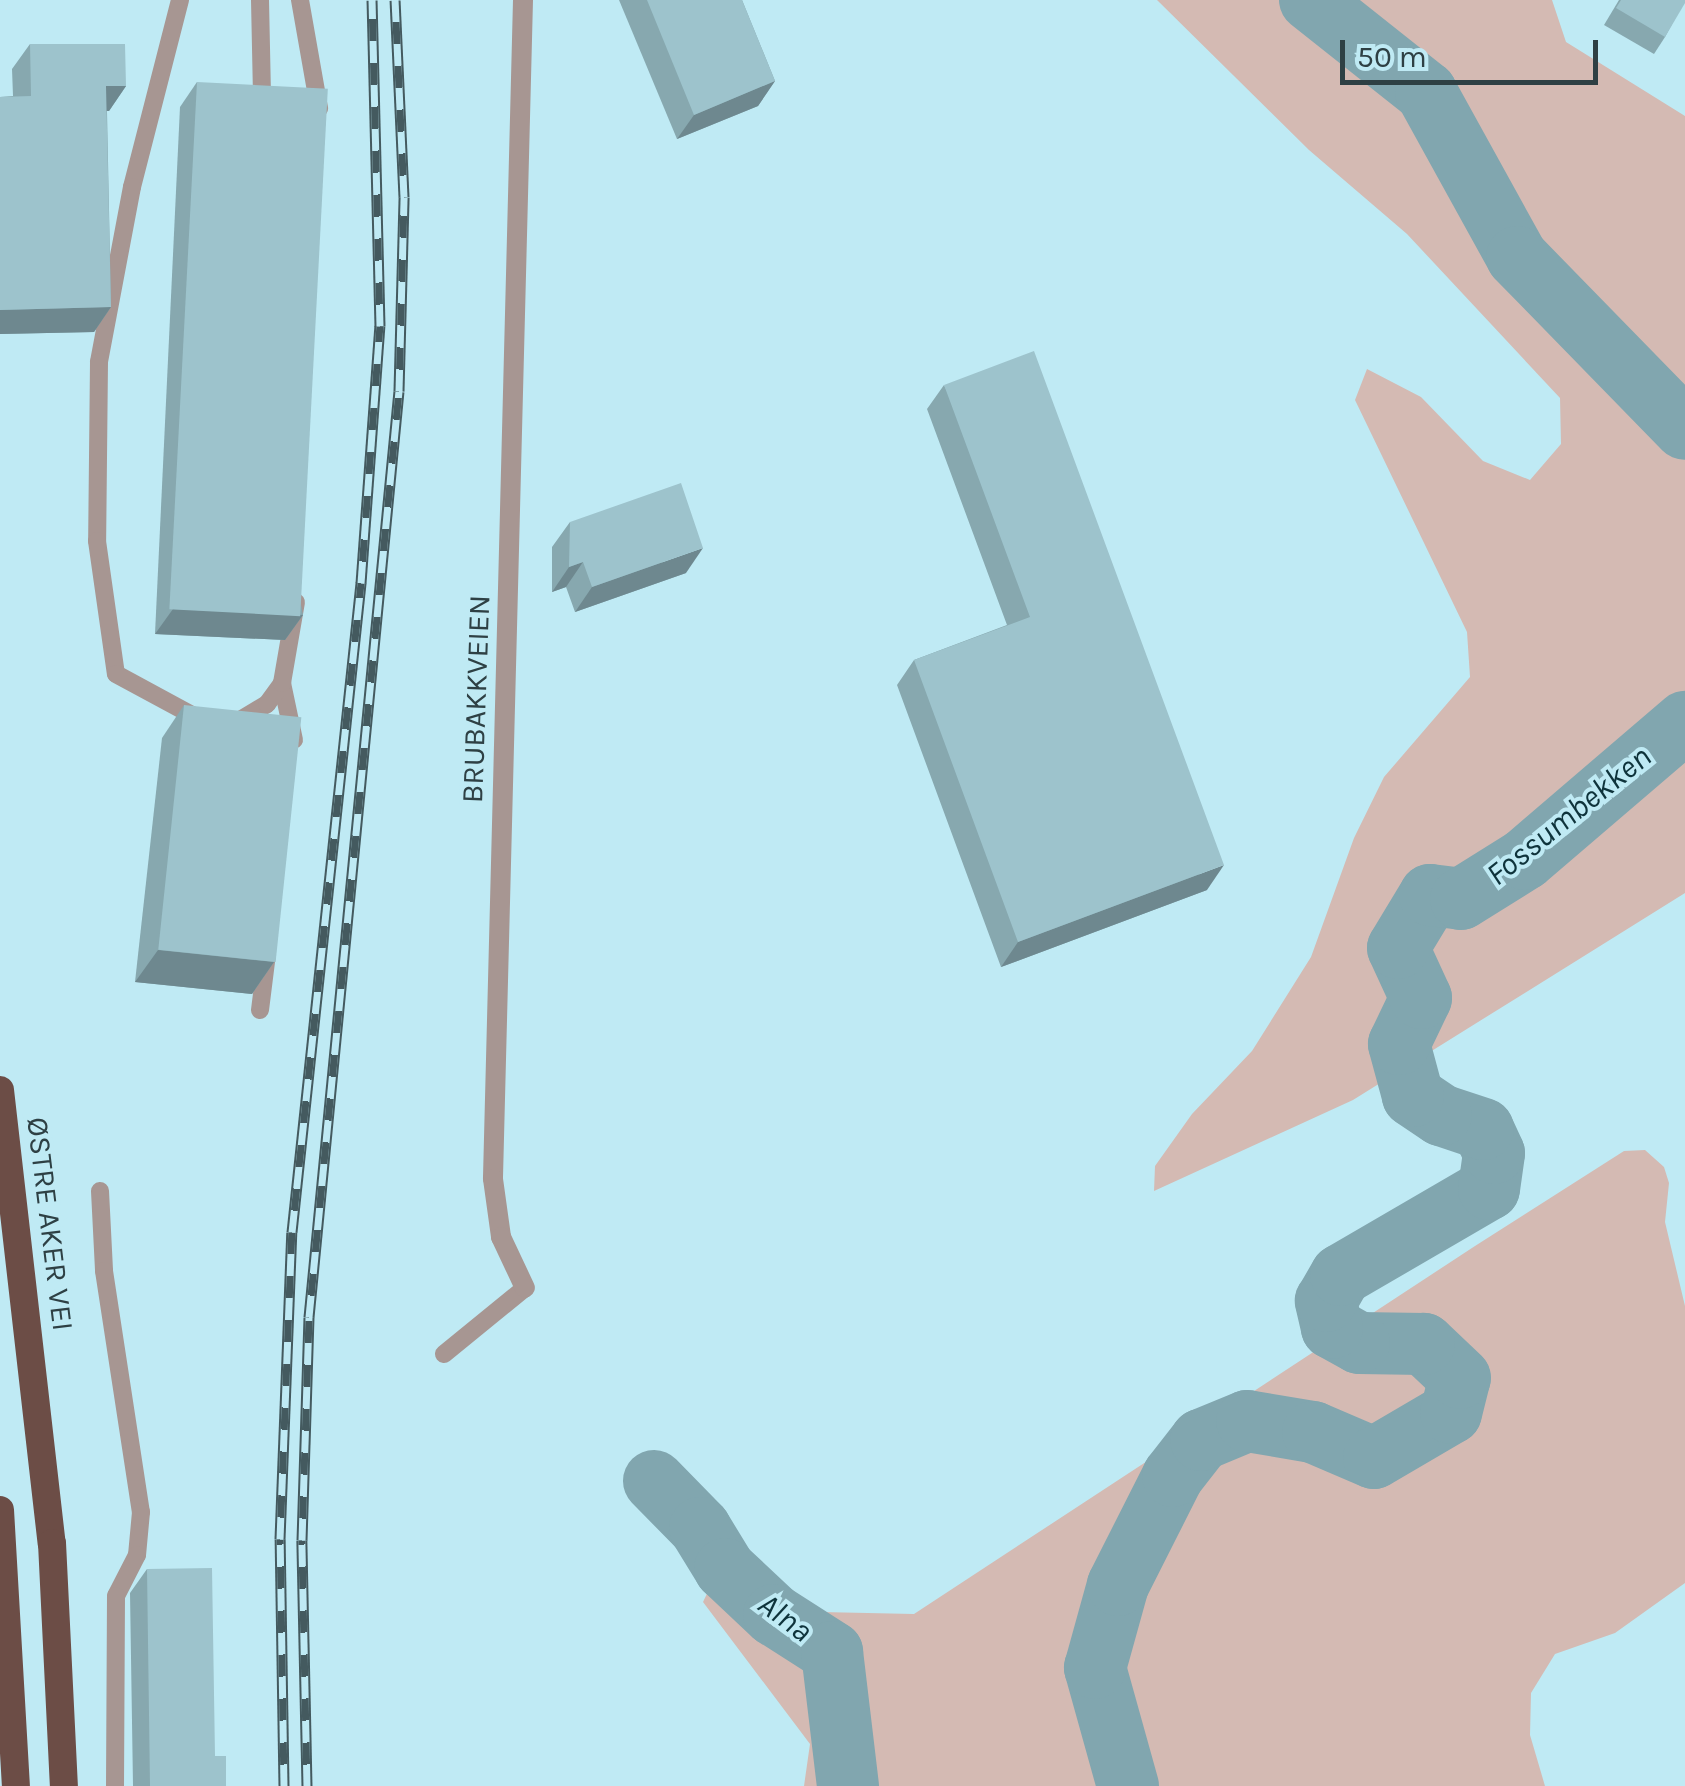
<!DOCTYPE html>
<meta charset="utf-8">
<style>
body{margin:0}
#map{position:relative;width:1685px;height:1786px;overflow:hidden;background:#bfeaf4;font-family:Karla,sans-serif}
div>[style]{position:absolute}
.green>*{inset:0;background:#d4bab3}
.river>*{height:62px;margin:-31px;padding:0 31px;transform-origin:31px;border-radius:31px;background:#81a6af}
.service>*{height:18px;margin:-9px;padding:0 9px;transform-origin:9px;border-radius:9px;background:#a79692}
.minor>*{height:20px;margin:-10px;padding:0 10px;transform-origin:10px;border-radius:10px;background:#a79692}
.trunk>*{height:28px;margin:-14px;padding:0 14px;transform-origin:14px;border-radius:14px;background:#6c4d46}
.rail>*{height:11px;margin-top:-5.5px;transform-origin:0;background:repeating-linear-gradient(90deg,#bfeaf4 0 22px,#445a5f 0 44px);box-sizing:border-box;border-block:2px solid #445a5f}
.wall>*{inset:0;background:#87a8af}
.shaded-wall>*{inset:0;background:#6e888f}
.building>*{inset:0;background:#9dc3cc;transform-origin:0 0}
span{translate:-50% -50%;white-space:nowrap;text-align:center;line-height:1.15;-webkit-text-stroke:8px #bfeaf4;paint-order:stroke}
.street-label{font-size:30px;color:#2e4044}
.water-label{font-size:32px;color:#0e333b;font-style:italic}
.scale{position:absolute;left:1340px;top:40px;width:258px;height:45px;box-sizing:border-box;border:5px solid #2e4044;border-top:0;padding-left:12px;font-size:30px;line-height:35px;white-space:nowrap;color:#2e4044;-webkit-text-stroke:8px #bfeaf4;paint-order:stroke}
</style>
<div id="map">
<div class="green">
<i style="clip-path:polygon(1157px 0,1552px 0,1566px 42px,1685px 116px,1685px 893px,1353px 1100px,1154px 1191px,1155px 1166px,1192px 1114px,1252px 1051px,1311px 957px,1354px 838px,1384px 777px,1470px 677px,1467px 632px,1355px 400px,1367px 369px,1421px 397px,1483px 461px,1530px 480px,1561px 444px,1560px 398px,1407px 234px,1309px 150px)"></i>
<i style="clip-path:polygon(1645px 1150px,1664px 1167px,1669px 1183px,1665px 1222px,1685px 1306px,1685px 1583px,1615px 1633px,1555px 1654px,1531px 1693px,1530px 1735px,1545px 1786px,804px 1786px,810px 1744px,703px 1602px,714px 1579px,774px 1611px,914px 1614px,1475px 1246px,1624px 1151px)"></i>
</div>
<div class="river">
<i style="left:1310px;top:0;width:148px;rotate:38.4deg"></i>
<i style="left:1426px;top:92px;width:188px;rotate:61.1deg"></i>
<i style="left:1517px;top:257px;width:240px;rotate:45.7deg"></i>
<i style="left:654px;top:1481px;width:66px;rotate:45.6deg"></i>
<i style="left:700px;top:1528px;width:48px;rotate:58.6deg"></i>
<i style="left:725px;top:1569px;width:67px;rotate:43.2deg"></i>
<i style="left:774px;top:1615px;width:69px;rotate:32.5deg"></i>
<i style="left:832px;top:1652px;width:135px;rotate:83.2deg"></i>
<i style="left:1128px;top:1786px;width:123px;rotate:-105.6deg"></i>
<i style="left:1095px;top:1668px;width:86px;rotate:-74.5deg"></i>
<i style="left:1118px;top:1585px;width:122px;rotate:-63.2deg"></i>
<i style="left:1173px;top:1476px;width:46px;rotate:-52.1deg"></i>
<i style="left:1201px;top:1440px;width:50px;rotate:-22.4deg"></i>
<i style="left:1247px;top:1421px;width:67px;rotate:9.5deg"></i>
<i style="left:1313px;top:1432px;width:66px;rotate:23.1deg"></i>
<i style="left:1374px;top:1458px;width:89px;rotate:-30.3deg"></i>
<i style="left:1451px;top:1413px;width:36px;rotate:-76deg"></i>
<i style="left:1460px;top:1378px;width:50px;rotate:-136.6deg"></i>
<i style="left:1424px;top:1344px;width:65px;rotate:-179.1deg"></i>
<i style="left:1359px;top:1343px;width:31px;rotate:-151deg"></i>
<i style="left:1332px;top:1328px;width:28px;rotate:-103deg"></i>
<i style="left:1326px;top:1301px;width:30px;rotate:-60deg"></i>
<i style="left:1341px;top:1275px;width:171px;rotate:-30.2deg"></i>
<i style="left:1489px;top:1189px;width:36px;rotate:-82deg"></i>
<i style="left:1494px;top:1153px;width:26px;rotate:-115deg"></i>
<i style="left:1483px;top:1129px;width:44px;rotate:-161.6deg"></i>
<i style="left:1441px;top:1115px;width:34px;rotate:-146deg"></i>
<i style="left:1413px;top:1096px;width:54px;rotate:-105.1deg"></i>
<i style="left:1399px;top:1044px;width:51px;rotate:-64.4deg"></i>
<i style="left:1421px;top:998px;width:55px;rotate:-114.7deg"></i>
<i style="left:1398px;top:948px;width:62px;rotate:-58.9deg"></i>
<i style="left:1430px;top:895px;width:31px;rotate:7deg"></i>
<i style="left:1461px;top:899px;width:75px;rotate:-32deg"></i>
<i style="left:1525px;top:859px;width:211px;rotate:-40.6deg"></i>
</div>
<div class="service">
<i style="left:180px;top:0;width:193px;rotate:104.4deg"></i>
<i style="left:132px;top:187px;width:178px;rotate:100.7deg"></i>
<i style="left:99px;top:362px;width:179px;rotate:90.6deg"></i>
<i style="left:97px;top:541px;width:134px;rotate:81.9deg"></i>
<i style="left:116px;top:674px;width:97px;rotate:28.4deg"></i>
<i style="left:260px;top:0;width:95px;rotate:88.8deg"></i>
<i style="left:300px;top:0;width:110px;rotate:80deg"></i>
<i style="left:282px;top:683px;width:58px;rotate:78.1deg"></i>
<i style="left:237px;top:722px;width:35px;rotate:-31deg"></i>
<i style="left:267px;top:704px;width:26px;rotate:-54deg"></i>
<i style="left:282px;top:683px;width:82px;rotate:-80.2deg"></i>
<i style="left:260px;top:1010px;width:56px;rotate:-82.9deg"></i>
<i style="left:100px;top:1191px;width:80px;rotate:87.1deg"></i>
<i style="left:104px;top:1271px;width:244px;rotate:81.3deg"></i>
<i style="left:141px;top:1512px;width:43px;rotate:95.3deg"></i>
<i style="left:137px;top:1555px;width:46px;rotate:117.1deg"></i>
<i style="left:116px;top:1596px;width:190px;rotate:90.3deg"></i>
<i style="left:444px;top:1354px;width:104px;rotate:-39.2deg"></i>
</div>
<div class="minor">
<i style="left:523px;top:0;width:1179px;rotate:91.46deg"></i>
<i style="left:493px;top:1179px;width:59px;rotate:82.1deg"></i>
<i style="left:501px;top:1237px;width:56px;rotate:64.8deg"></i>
</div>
<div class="trunk">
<i style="left:0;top:1090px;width:456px;rotate:83.5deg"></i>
<i style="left:52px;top:1543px;width:243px;rotate:87.2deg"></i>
<i style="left:0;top:1510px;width:276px;rotate:86.7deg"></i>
</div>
<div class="rail">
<i style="left:284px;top:1786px;width:247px;rotate:-90.9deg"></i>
<i style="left:280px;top:1539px;width:307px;rotate:-87.8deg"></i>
<i style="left:292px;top:1232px;width:653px;rotate:-83.93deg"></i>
<i style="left:361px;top:583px;width:258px;rotate:-85.8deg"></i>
<i style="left:380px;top:326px;width:326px;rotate:-91.4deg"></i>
<i style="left:307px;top:1786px;width:246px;rotate:-91.2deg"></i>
<i style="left:302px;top:1540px;width:223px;rotate:-88.2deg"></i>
<i style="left:309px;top:1317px;width:930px;rotate:-84.45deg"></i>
<i style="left:399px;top:391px;width:194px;rotate:-88.5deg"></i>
<i style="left:404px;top:197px;width:197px;rotate:-92.6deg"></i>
</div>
<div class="wall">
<i style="clip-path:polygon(619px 0,742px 0,775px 81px,758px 106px,677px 139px)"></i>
<i style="clip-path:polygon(1619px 0,1685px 0,1665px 37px,1654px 54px,1604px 25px)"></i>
<i style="clip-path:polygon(30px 44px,126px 86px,109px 111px,107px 111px,111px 307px,94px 332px,0 334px,0 97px,13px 96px,12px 69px)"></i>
<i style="clip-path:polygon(197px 82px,303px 615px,285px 640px,155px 634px,180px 107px)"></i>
<i style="clip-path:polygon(944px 385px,1207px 890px,1001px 967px,897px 685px,914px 660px,1007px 625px,927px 409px)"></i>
<i style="clip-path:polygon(570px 522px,686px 573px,575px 612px,566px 587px,552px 592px,552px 547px)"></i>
<i style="clip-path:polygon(184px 705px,274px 962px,252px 994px,135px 982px,162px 738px)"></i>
<i style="clip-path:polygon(147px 1569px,215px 1756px,226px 1786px,133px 1786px,130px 1593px)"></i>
</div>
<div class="shaded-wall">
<i style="clip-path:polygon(775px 81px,758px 106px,677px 139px,694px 115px)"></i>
<i style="clip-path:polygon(106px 86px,126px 86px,109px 111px,89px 111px)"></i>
<i style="clip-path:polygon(111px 307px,94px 332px,0 334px,0 310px)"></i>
<i style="clip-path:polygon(703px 548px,686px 573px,575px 612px,592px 587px)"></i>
<i style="clip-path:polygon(583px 562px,566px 587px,552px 592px,569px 567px)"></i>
<i style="clip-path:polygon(173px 609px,303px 615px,285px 640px,155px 634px)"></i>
<i style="clip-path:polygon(1224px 865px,1207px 890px,1001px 967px,1018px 942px)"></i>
<i style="clip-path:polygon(158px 950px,274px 962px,252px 994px,135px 982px)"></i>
</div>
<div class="building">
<i style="clip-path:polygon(647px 0,742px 0,775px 81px,694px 115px)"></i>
<i style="clip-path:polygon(1621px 0,1685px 0,1685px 3px,1665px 37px,1616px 8px)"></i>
<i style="clip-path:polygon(30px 44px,125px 44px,126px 86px,106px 86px,111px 307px,0 310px,0 97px,31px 96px)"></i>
<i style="left:197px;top:82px;width:131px;height:528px;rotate:3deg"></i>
<i style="clip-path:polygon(1034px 351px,1224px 865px,1018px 942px,914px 660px,1030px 617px,944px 385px)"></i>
<i style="clip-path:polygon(681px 483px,703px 548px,592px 587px,583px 562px,569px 567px,570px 522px)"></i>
<i style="left:184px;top:705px;width:118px;height:246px;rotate:6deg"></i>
<i style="clip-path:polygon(212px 1568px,215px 1756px,226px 1756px,226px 1786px,150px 1786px,147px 1569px)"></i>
</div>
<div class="street-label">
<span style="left:476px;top:699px;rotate:-88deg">BRUBAKKVEIEN</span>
<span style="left:50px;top:1224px;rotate:83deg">ØSTRE AKER VEI</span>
</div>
<div class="water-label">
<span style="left:1569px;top:816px;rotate:-39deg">Fossumbekken</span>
<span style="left:785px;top:1618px;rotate:37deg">Alna</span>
</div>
<div class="scale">50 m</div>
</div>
